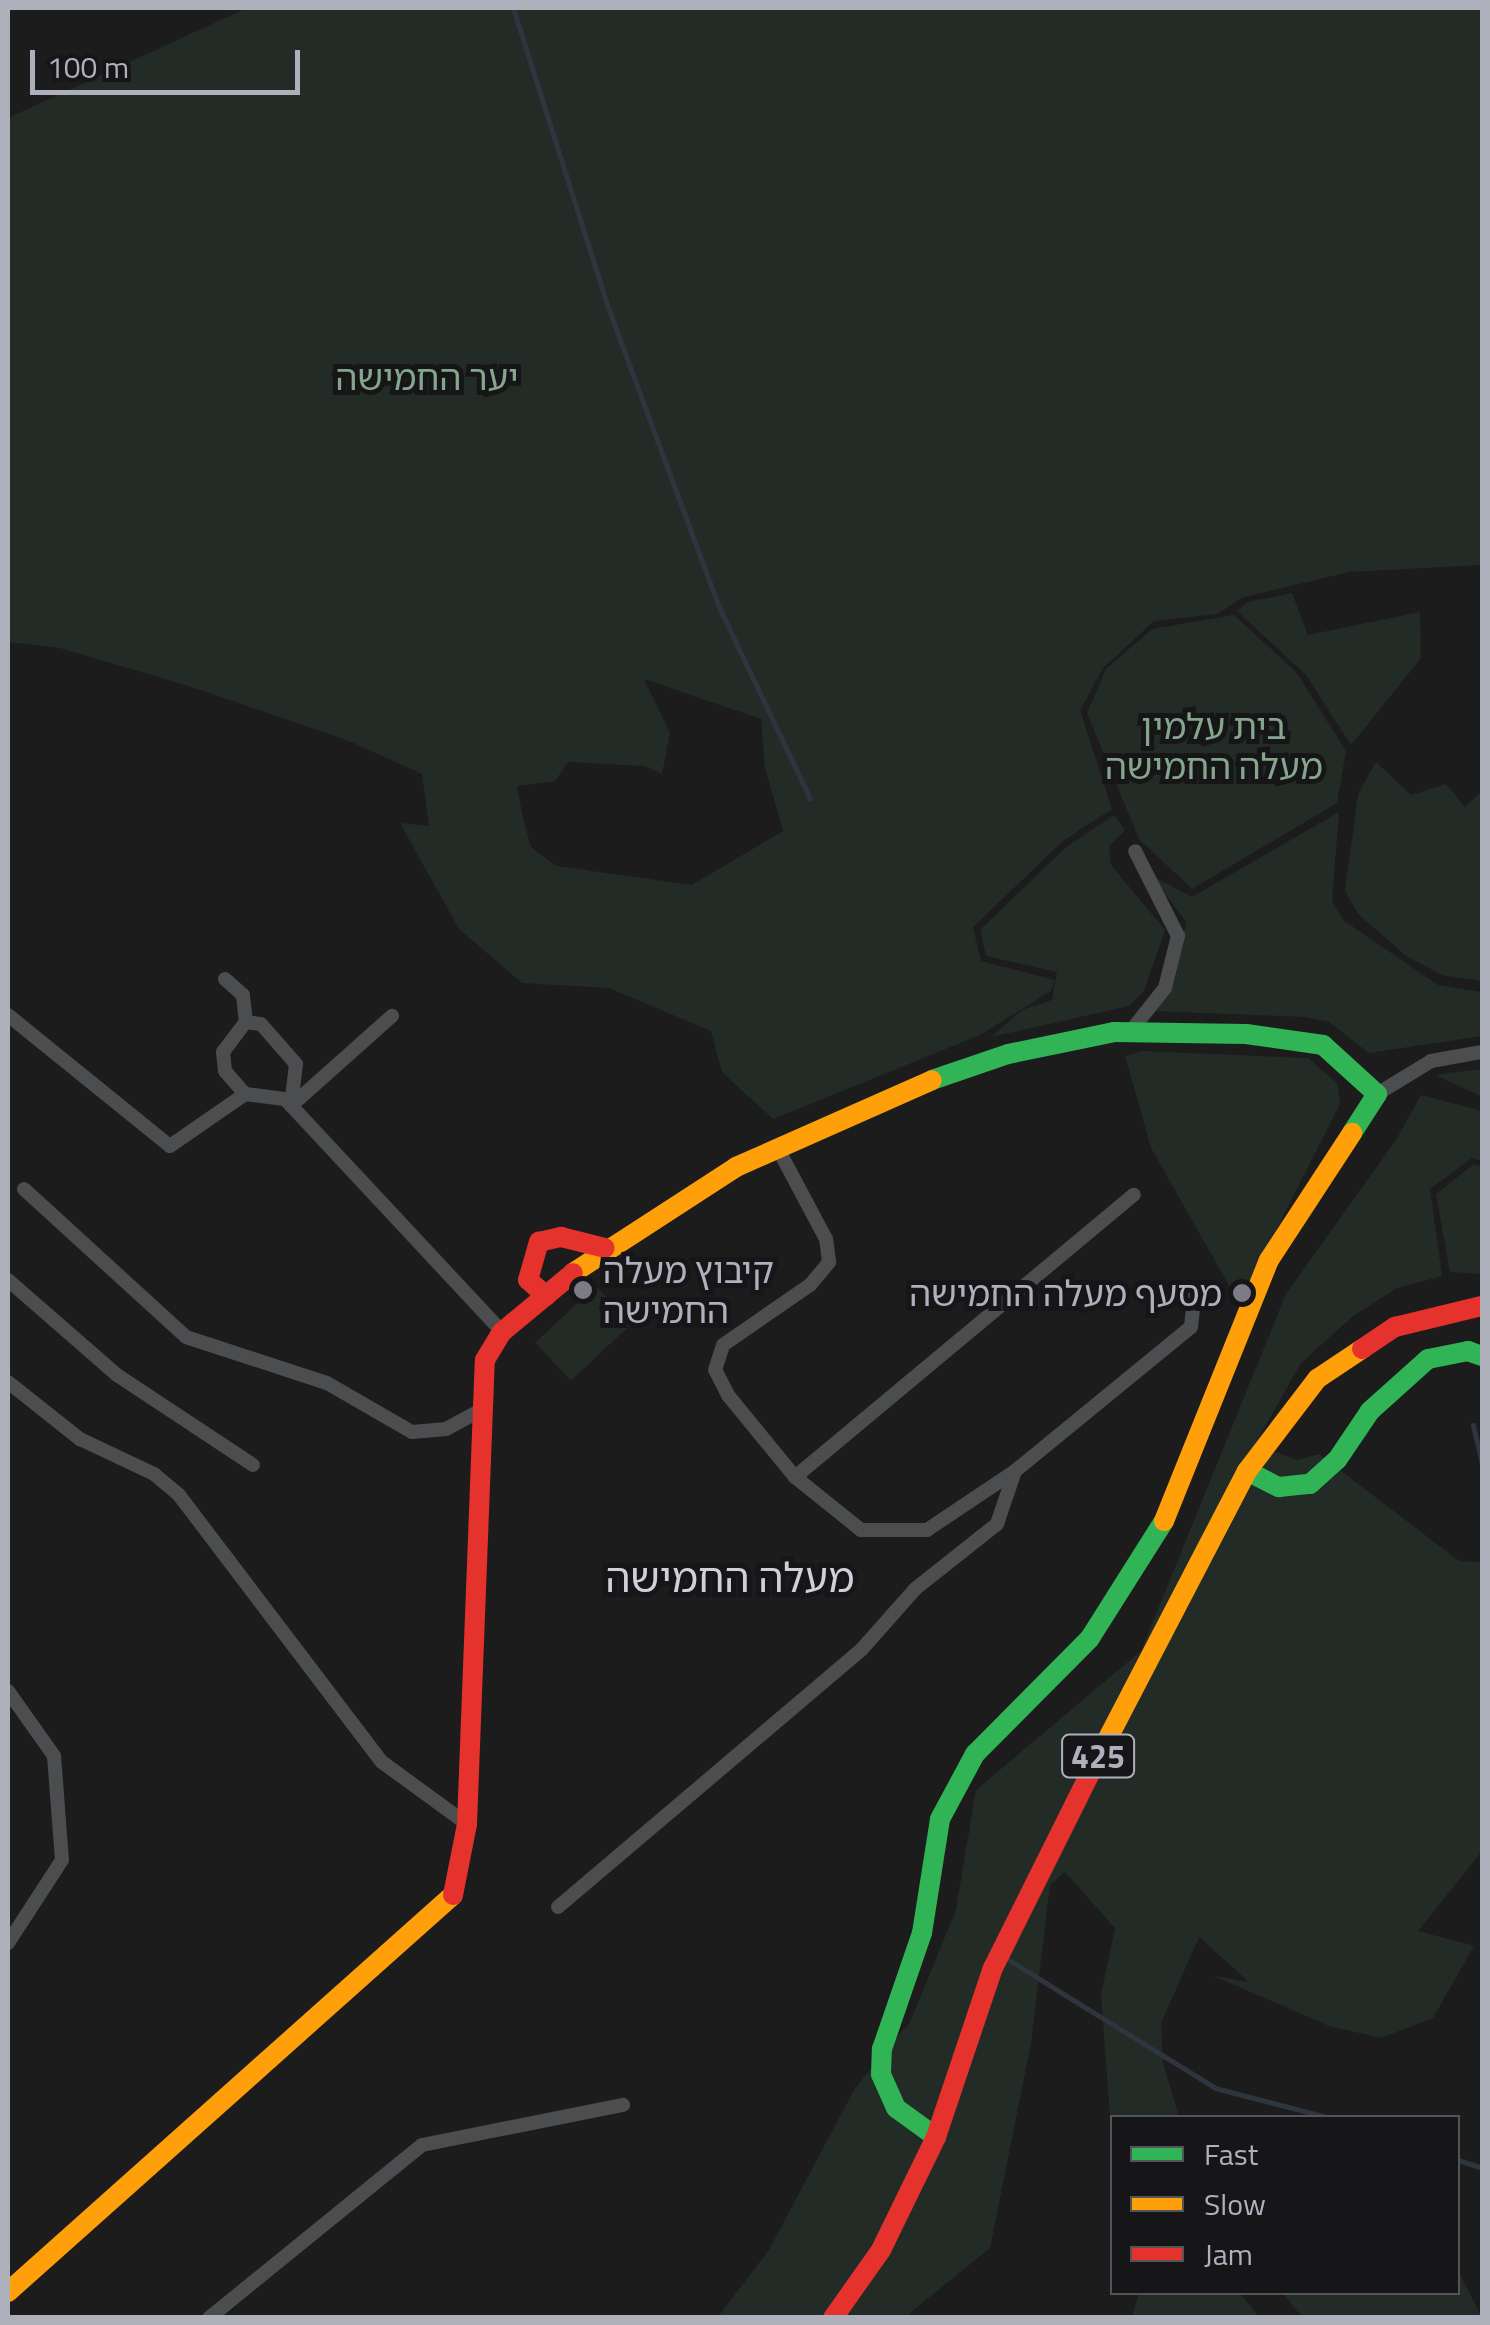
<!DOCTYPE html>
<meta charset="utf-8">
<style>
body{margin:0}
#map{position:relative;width:1490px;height:2325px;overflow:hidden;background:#1c1c1c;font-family:"Titillium Web","Noto Sans Hebrew",sans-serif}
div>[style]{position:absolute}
.green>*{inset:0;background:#232b26;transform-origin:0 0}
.stream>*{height:5px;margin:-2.5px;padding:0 2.5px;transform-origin:2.5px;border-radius:2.5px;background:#2e353e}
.street>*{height:14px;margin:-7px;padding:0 7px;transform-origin:7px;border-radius:7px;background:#4c4d4f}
.fast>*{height:20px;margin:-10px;padding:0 10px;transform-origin:10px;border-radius:10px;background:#30b455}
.slow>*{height:20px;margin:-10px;padding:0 10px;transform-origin:10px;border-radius:10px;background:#ff9f0a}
.jam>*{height:20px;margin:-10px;padding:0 10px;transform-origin:10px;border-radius:10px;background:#e5322d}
.dots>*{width:28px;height:28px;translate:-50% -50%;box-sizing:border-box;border:5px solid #161618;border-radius:50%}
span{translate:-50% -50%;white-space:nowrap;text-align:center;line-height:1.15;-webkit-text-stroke:10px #161618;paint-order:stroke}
.shield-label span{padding:2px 8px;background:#161618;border:2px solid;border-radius:8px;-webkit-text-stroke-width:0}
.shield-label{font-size:32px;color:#aeb0bc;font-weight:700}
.park-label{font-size:35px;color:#85a68c}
.poi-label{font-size:35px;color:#aeb0bc}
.left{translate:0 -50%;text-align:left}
.right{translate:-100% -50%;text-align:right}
.quarter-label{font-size:40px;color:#cfd0d8}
.frame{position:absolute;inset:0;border:10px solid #aeb0bc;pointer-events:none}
.legend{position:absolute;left:1110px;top:2115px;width:350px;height:180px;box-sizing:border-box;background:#161618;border:2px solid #53545a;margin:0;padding:12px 18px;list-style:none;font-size:30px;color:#aeb0bc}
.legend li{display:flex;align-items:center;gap:20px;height:50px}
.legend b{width:50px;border:2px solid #53545a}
.scale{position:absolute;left:30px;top:50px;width:270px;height:45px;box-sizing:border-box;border:5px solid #aeb0bc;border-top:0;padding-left:12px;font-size:30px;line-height:35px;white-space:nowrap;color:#aeb0bc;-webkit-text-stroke:8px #161618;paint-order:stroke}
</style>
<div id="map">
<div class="green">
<i style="clip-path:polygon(evenodd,247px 8px,1482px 8px,1482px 565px,1349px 572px,1241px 598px,1218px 614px,1154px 621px,1104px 667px,1080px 710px,1112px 809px,1063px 841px,973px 927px,981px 961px,1055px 980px,1051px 991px,980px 1035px,773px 1119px,722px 1072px,711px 1031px,609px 988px,522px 983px,459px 929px,400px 823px,429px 826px,422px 774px,349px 741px,192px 687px,60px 648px,8px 642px,8px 118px,247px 8px,644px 679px,761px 719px,765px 768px,783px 831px,692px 885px,556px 866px,531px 847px,523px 818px,517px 786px,555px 781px,568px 762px,644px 766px,662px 774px,670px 733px,644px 679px)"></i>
<i style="clip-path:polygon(1292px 593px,1308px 635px,1420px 612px,1421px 658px,1351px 745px,1306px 675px,1237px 611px,1248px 602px)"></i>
<i style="clip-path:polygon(1234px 615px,1296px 672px,1346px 751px,1337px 803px,1192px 889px,1139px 839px,1087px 713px,1106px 669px,1152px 629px)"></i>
<i style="clip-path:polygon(1376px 762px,1411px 795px,1446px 784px,1465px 807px,1482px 791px,1482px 981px,1442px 975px,1406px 956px,1358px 914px,1345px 891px,1358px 794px)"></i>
<i style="clip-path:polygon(1339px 812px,1332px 901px,1343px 920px,1438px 985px,1482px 992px,1482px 1036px,1369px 1053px,1329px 1022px,1305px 1017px,1153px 1011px,1175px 979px,1186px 922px,1152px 876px,1192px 897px)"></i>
<i style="clip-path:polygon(1114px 815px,1125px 830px,1109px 846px,1111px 865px,1165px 930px,1144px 991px,1129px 1006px,991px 1037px,1022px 1010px,1052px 1000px,1057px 972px,986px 956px,980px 930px,1066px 847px)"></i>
<i style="clip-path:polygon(1141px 1051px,1308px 1058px,1337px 1083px,1340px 1104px,1239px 1303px,1151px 1148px,1125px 1056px)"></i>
<i style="clip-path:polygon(1482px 1069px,1482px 1097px,1436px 1075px,1448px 1073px)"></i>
<i style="clip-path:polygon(1421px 1095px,1482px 1111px,1482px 1161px,1472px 1158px,1430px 1189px,1442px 1276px,1397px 1288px,1353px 1316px,1300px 1364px,1255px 1445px,1297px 1460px,1319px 1454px,1459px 1561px,1482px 1562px,1482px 1851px,1418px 1931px,1474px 1946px,1433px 2018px,1381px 2038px,1329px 2026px,1214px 1976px,1249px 1982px,1199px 1937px,1161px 2023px,1163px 2063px,1179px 2117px,1112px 2118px,1112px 2143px,1101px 1995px,1115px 1928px,1065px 1872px,1050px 1885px,1031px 2043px,990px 2248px,905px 2317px,717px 2318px,769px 2250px,855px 2088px,910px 2022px,956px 1910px,976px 1790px,1141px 1651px,1286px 1294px,1396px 1140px)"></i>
<i style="clip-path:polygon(1474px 1164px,1482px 1167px,1482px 1274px,1450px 1272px,1436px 1194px)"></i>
<i style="left:596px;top:1286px;width:52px;height:83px;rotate:47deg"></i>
<i style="clip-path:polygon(1458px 2271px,1482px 2317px,1302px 2317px,1283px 2293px,1458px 2292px)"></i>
<i style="clip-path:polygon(1139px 2292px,1240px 2293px,1259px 2317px,1132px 2317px)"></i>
</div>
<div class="stream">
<i style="left:513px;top:8px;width:317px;rotate:72.4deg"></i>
<i style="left:609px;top:310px;width:317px;rotate:69.7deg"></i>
<i style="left:719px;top:607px;width:212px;rotate:64.6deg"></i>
<i style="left:1473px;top:1425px;width:40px;rotate:77deg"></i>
<i style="left:1004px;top:1957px;width:248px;rotate:31.8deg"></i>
<i style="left:1215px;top:2088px;width:120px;rotate:14.5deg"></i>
<i style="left:1458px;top:2160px;width:25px;rotate:18deg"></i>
</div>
<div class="street">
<i style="left:225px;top:979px;width:24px;rotate:42deg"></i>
<i style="left:243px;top:995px;width:27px;rotate:84deg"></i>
<i style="left:8px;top:1015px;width:208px;rotate:39deg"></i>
<i style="left:170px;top:1146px;width:91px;rotate:-34.7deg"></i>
<i style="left:245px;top:1094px;width:40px;rotate:7.1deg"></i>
<i style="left:285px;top:1099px;width:318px;rotate:47deg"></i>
<i style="left:1130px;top:1032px;width:56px;rotate:-51.5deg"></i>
<i style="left:1165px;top:988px;width:54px;rotate:-76deg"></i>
<i style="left:1178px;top:936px;width:95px;rotate:-116.8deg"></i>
<i style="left:245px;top:1094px;width:30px;rotate:-131deg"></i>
<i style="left:225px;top:1071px;width:19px;rotate:-96deg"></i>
<i style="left:223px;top:1052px;width:38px;rotate:-53deg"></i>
<i style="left:246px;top:1022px;width:15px;rotate:8deg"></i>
<i style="left:261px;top:1024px;width:53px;rotate:48.8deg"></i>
<i style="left:296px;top:1064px;width:42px;rotate:96.8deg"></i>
<i style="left:1377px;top:1094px;width:63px;rotate:-31.4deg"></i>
<i style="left:1431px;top:1061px;width:52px;rotate:-10deg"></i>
<i style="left:292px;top:1105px;width:134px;rotate:-41.7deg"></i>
<i style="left:24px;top:1189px;width:219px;rotate:42.4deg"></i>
<i style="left:186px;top:1337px;width:148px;rotate:18.1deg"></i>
<i style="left:327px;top:1383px;width:98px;rotate:30deg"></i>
<i style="left:412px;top:1432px;width:34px;rotate:-5deg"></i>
<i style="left:446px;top:1429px;width:42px;rotate:-28.4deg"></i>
<i style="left:8px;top:1280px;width:145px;rotate:41.1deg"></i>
<i style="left:117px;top:1375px;width:163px;rotate:33.5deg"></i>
<i style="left:8px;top:1382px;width:92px;rotate:38.4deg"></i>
<i style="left:80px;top:1439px;width:82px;rotate:25.3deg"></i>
<i style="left:154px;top:1474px;width:33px;rotate:40deg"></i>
<i style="left:179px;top:1495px;width:335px;rotate:52.8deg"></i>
<i style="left:382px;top:1762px;width:105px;rotate:36.1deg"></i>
<i style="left:1015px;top:1471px;width:227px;rotate:-39.3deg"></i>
<i style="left:1191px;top:1327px;width:31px;rotate:-84deg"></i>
<i style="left:795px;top:1477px;width:441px;rotate:-39.8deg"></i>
<i style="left:8px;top:1691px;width:80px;rotate:54.7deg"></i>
<i style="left:54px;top:1756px;width:104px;rotate:85.6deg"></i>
<i style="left:62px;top:1860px;width:99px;rotate:123deg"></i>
<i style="left:558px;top:1907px;width:399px;rotate:-40.3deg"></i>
<i style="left:862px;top:1649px;width:80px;rotate:-48.5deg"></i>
<i style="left:915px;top:1589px;width:105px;rotate:-38.4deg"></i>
<i style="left:997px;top:1524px;width:56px;rotate:-71.2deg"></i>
<i style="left:1015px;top:1471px;width:106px;rotate:146.2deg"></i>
<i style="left:927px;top:1530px;width:66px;rotate:180deg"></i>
<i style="left:861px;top:1530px;width:85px;rotate:-141.2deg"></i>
<i style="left:795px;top:1477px;width:106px;rotate:-129.3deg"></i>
<i style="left:728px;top:1395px;width:28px;rotate:-117deg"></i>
<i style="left:715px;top:1370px;width:26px;rotate:-72deg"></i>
<i style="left:723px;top:1345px;width:106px;rotate:-34.6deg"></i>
<i style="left:810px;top:1285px;width:30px;rotate:-50deg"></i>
<i style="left:829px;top:1262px;width:23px;rotate:-97deg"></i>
<i style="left:826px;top:1239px;width:104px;rotate:-118deg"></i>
<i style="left:209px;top:2318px;width:274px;rotate:-39.1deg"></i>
<i style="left:422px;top:2145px;width:205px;rotate:-11.3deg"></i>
</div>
<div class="fast">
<i style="left:932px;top:1080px;width:80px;rotate:-18.9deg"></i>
<i style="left:1008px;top:1054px;width:108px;rotate:-11.7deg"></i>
<i style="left:1114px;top:1032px;width:132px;rotate:0.9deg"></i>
<i style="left:1246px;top:1034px;width:78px;rotate:8.1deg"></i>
<i style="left:1323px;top:1045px;width:73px;rotate:42.2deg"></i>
<i style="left:1377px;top:1094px;width:46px;rotate:122.7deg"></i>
<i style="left:1247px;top:1471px;width:36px;rotate:27deg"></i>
<i style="left:1279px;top:1487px;width:31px;rotate:-6deg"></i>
<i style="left:1310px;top:1484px;width:36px;rotate:-42deg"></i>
<i style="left:1337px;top:1460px;width:59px;rotate:-56deg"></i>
<i style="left:1370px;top:1411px;width:78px;rotate:-41.9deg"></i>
<i style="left:1428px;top:1359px;width:41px;rotate:-11.3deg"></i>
<i style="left:1468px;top:1351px;width:15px;rotate:20deg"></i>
<i style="left:936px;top:2137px;width:49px;rotate:-144.1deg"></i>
<i style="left:896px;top:2108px;width:37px;rotate:-114deg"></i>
<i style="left:881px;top:2074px;width:25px;rotate:-88deg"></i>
<i style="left:882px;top:2049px;width:123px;rotate:-71deg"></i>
<i style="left:922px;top:1933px;width:115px;rotate:-81deg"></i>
<i style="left:940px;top:1819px;width:74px;rotate:-61.7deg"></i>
<i style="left:975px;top:1754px;width:163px;rotate:-45.2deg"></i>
<i style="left:1090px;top:1638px;width:138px;rotate:-57.7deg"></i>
</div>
<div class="slow">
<i style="left:573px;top:1273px;width:194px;rotate:-33deg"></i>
<i style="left:736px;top:1167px;width:214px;rotate:-23.9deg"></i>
<i style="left:1164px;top:1521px;width:281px;rotate:-68.1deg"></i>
<i style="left:1269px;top:1260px;width:152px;rotate:-56.8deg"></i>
<i style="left:1095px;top:1763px;width:329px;rotate:-62.5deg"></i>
<i style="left:1247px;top:1471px;width:116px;rotate:-52.7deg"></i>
<i style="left:1317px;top:1379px;width:54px;rotate:-33.7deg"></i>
<i style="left:8px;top:2292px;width:596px;rotate:-41.74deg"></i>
</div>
<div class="jam">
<i style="left:546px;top:1296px;width:24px;rotate:-138deg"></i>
<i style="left:528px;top:1280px;width:40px;rotate:-74deg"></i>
<i style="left:539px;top:1242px;width:23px;rotate:-13deg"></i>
<i style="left:561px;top:1237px;width:45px;rotate:14deg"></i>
<i style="left:1362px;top:1349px;width:40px;rotate:-34deg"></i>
<i style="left:1395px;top:1327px;width:89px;rotate:-13.6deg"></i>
<i style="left:453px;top:1895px;width:72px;rotate:-78.8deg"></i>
<i style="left:467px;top:1824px;width:464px;rotate:-87.8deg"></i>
<i style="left:485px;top:1360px;width:33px;rotate:-59deg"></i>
<i style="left:502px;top:1332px;width:92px;rotate:-39.7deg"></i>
<i style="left:833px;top:2318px;width:83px;rotate:-54.8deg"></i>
<i style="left:881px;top:2250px;width:126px;rotate:-64deg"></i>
<i style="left:936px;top:2137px;width:178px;rotate:-71.4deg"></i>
<i style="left:993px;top:1968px;width:229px;rotate:-63.5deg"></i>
</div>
<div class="dots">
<i style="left:583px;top:1290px;background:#7b7c84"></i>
<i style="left:1242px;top:1293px;background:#7b7c84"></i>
</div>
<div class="shield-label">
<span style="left:1098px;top:1756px">425</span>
</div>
<div class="park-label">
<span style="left:427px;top:377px">יער החמישה</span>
<span style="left:1214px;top:746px">בית עלמין<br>מעלה החמישה</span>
</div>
<div class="poi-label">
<span class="left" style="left:603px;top:1290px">קיבוץ מעלה<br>החמישה</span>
<span class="right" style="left:1222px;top:1293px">מסעף מעלה החמישה</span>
</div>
<div class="quarter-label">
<span style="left:730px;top:1578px">מעלה החמישה</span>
</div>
<div class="frame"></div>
<ul class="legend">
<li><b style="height:12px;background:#30b455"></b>Fast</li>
<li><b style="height:12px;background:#ff9f0a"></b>Slow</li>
<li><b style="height:12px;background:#e5322d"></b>Jam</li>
</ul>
<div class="scale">100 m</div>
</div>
